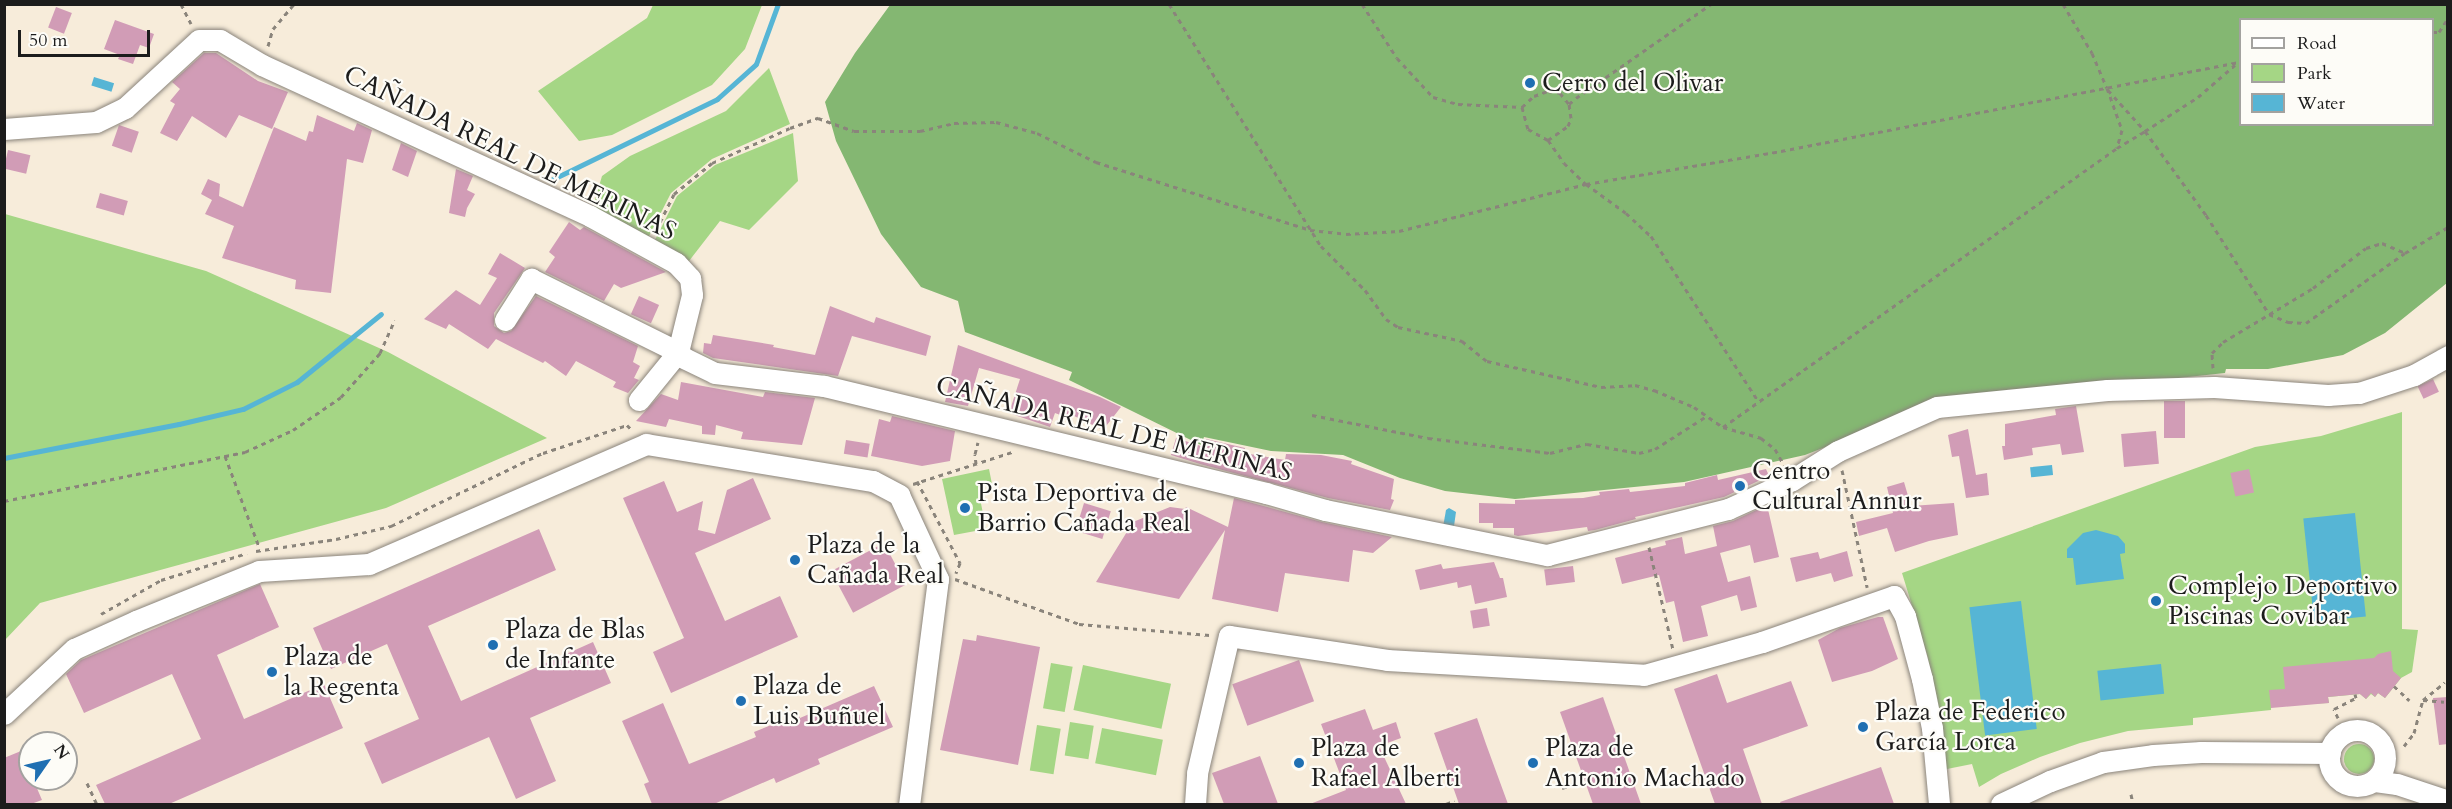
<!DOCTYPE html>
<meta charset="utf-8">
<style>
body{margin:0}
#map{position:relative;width:2452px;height:809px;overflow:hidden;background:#f7ecda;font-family:Cardo,serif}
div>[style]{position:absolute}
.green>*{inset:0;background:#a5d685;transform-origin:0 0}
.round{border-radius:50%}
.forest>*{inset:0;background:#84b772}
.water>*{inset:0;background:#56b5d5;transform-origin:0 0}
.stream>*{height:5px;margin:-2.5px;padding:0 2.5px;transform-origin:2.5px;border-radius:2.5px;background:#56b5d5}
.building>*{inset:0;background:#d19cb6;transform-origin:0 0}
.path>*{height:3px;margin-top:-1.5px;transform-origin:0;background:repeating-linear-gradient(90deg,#8a847b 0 4.5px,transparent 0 9px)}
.roads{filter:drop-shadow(0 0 2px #8a847b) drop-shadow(0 0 2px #8a847b)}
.minor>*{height:21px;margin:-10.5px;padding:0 10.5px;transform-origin:10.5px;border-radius:10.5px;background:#fff}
.minor>.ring{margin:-10.5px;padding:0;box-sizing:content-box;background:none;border:21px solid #fff;border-radius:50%}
.dots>*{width:16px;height:16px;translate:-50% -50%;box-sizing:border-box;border:3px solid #fdfcf7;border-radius:50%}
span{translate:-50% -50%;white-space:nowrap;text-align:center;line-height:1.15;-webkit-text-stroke:4.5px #fdfcf7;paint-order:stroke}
.poi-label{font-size:26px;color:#1c1c1c}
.left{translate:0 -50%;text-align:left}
.street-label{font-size:26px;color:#1c1c1c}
.frame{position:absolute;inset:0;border:6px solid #1c1c1c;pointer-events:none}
.legend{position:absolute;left:2239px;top:18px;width:195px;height:108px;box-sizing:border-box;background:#fdfcf7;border:2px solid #a3a29f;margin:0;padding:8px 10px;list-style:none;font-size:18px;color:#1c1c1c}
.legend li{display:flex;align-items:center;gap:12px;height:30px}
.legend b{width:30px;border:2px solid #a3a29f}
.north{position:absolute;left:18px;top:731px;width:60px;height:60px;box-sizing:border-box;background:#fdfcf7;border:2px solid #a3a29f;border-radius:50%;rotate:56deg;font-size:16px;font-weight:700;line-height:24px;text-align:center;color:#1c1c1c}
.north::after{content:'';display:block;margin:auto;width:21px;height:27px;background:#1f6fb2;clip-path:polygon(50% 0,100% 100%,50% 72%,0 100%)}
.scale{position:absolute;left:18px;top:30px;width:132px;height:27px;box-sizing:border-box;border:3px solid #1c1c1c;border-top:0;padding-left:8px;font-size:18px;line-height:21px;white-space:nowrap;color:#1c1c1c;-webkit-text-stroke:4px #fdfcf7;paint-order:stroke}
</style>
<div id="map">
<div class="green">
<i style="clip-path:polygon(653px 5px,762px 5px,745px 49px,712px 85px,612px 135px,579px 141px,538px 91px,647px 18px)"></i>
<i style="clip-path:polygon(769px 68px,790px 124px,712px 159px,671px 193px,647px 240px,597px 211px,595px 200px,602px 176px,630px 156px,726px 111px)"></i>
<i style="clip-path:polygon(793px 133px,798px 181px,749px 230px,720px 221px,689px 261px,653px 244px,677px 196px,715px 165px)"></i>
<i style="clip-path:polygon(5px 214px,206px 271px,388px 352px,547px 438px,386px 508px,40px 603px,5px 640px)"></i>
<i style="clip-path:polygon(2402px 412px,2402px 629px,2418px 630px,2412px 672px,2401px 678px,2385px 698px,2378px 693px,2375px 697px,2371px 694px,2366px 699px,2360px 694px,2328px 697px,2329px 703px,2271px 705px,2271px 710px,2193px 718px,2193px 725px,2128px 731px,2080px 743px,2040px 757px,2001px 774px,1979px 787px,1972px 764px,1942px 770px,1928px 658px,1902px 573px,2255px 447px,2321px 436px)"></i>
<i style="clip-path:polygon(989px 469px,992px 484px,978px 488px,986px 529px,954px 535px,942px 479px)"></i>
<i style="left:1051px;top:663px;width:22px;height:46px;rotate:10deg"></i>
<i style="left:1083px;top:665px;width:90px;height:46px;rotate:12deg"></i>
<i style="left:1070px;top:722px;width:24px;height:34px;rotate:9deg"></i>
<i style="left:1037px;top:725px;width:24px;height:46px;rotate:9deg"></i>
<i style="left:1102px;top:728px;width:62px;height:36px;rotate:11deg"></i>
<i class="round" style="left:2344px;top:744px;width:30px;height:30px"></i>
</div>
<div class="forest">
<i style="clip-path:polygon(evenodd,890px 5px,2447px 5px,2447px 283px,2385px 333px,2343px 355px,2268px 369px,2226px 369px,2225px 373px,1936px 404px,1805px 455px,1684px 482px,1515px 499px,1445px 491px,1400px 478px,1343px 455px,1271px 451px,1204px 437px,1201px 445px,1069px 380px,1072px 372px,965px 332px,958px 301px,921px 287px,881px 234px,836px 141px,825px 102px,855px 53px,890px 5px,2240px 20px,2432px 20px,2432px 124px,2240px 124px,2240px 20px)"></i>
</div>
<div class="water">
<i style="left:94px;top:77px;width:21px;height:9px;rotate:17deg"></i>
<i style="left:2052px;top:465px;width:10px;height:22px;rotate:84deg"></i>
<i style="clip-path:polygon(1449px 508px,1456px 512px,1454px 526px,1443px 527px,1446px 510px)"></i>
<i style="left:2355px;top:513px;width:104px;height:52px;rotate:84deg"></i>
<i style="clip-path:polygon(2096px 530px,2118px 536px,2125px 544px,2125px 553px,2120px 554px,2124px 579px,2076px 585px,2073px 558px,2067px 558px,2067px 549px,2083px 533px)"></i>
<i style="left:2021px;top:601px;width:129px;height:52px;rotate:83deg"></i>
<i style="left:2161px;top:664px;width:30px;height:64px;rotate:84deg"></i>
</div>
<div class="stream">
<i style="left:551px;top:180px;width:185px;rotate:-26deg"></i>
<i style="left:717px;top:99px;width:52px;rotate:-41.9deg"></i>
<i style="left:756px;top:64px;width:64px;rotate:-69.9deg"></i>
<i style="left:4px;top:458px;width:178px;rotate:-11deg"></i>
<i style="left:179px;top:424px;width:66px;rotate:-13.2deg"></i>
<i style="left:243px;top:409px;width:60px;rotate:-26.6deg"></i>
<i style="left:297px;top:382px;width:108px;rotate:-39deg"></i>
</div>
<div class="building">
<i style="left:56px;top:7px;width:17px;height:22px;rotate:21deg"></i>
<i style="clip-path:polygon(115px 20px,154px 34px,149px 48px,140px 45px,133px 64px,118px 59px,120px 55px,104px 49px)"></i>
<i style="clip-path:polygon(204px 53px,216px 53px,258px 81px,288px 92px,272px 129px,239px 115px,226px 138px,192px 116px,177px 141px,160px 133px,175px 104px,170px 101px,180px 89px,172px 82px)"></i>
<i style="clip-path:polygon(317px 115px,354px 131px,357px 123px,372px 130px,363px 163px,347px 159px,331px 293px,295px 289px,296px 280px,222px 258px,234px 226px,205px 214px,212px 200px,201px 194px,208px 179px,220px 184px,219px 196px,243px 207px,274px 127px,306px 141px,309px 131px,313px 132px)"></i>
<i style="left:119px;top:125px;width:21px;height:22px;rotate:19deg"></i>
<i style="clip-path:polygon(401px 143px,417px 151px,408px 177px,392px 170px)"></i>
<i style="left:8px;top:150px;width:23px;height:19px;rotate:13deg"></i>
<i style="clip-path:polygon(456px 169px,473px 176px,467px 190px,475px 194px,467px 208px,465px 217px,449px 213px)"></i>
<i style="left:100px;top:193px;width:29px;height:15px;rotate:16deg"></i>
<i style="clip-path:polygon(569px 222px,580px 230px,584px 227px,666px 272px,621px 288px,614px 284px,604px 301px,545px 272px,555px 257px,549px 252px)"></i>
<i style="clip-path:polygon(500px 253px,525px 268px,494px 313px,494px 326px,504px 333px,511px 331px,536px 296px,638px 346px,633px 362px,640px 366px,634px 378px,639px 380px,628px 393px,613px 387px,616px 382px,576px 361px,566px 376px,545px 361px,543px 363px,496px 339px,488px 349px,449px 324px,446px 329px,424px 319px,456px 290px,480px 305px,497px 278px,488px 274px)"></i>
<i style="left:639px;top:296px;width:22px;height:20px;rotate:24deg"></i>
<i style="clip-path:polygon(830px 306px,874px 323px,876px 317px,931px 336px,926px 356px,852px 336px,838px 376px,713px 358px,703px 353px,704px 343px,711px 344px,713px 335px,774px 345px,773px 347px,815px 355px)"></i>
<i style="clip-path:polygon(958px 345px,1100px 397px,1121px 407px,1103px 430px,1070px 414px,1068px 418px,1055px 413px,1050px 427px,1009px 413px,1020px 379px,979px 368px,968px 406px,945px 402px)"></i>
<i style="left:2433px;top:379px;width:14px;height:17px;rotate:65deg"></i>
<i style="clip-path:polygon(681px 382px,763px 397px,765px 392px,815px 398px,802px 445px,741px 439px,743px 432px,716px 425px,715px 435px,702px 434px,702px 426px,669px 419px,666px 427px,636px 421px,661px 394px,678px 400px)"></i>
<i style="left:2164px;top:401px;width:21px;height:37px"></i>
<i style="clip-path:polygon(2076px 406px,2084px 452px,2062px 455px,2060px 444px,2032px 448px,2033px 455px,2004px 460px,2002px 446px,2005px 446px,2005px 424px,2056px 415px,2055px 409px)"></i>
<i style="clip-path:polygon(892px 416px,955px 431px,950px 461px,922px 466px,871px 456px,879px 419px,890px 422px)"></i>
<i style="clip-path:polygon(1968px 429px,1976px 475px,1987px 473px,1989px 495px,1966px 498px,1959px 456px,1952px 457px,1948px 435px)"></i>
<i style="left:2156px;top:431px;width:33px;height:35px;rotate:85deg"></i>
<i style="clip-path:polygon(1176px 438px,1204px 447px,1206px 439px,1245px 448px,1244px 453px,1285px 460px,1286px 454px,1321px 455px,1352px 461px,1351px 464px,1394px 479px,1391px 499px,1394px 500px,1390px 510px,1328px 498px,1200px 464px,1171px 455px)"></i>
<i style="left:846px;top:440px;width:24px;height:14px;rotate:9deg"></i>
<i style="clip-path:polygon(1766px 469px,1769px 476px,1724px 497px,1635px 517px,1636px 519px,1595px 530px,1588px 531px,1587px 527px,1518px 536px,1514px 535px,1514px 528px,1493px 528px,1493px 523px,1479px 523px,1479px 503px,1515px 504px,1515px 500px,1583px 498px,1600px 495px,1599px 492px,1629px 489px,1630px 492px,1685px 486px,1685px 483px,1717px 475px,1718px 480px)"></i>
<i style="left:2249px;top:469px;width:24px;height:19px;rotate:78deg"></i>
<i style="clip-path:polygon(753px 478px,771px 519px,695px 553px,725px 621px,780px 596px,798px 637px,671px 693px,653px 652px,684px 638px,623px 498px,664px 481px,677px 512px,703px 501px,698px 530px,715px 534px,727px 490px)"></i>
<i style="clip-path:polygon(1904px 482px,1911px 506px,1954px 503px,1958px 535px,1929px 541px,1895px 552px,1887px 528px,1859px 536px,1856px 522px,1893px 513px,1887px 487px)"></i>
<i style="clip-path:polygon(1234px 498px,1322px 522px,1392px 537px,1373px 553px,1353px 550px,1349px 582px,1285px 573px,1278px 612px,1212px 599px,1225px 530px,1179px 599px,1096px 582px,1133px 522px,1170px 507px,1185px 509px,1186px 507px,1228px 527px)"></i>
<i style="left:1084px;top:503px;width:28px;height:29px;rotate:17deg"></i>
<i style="clip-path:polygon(1767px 505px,1779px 557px,1754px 563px,1750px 545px,1720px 553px,1728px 582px,1750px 576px,1757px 607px,1741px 611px,1737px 595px,1701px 606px,1708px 636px,1683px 642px,1674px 601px,1666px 603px,1659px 575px,1622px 584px,1615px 558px,1666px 545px,1665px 541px,1682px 537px,1685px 554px,1717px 546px,1713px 526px,1733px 521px)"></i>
<i style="clip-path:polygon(539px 529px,556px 570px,428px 626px,461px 701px,593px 642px,611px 683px,530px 718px,556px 781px,516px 799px,489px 737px,382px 784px,364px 743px,419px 719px,387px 644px,331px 669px,313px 628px)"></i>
<i style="left:884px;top:543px;width:47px;height:60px;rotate:62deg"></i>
<i style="clip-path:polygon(1847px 551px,1853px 576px,1834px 582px,1831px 573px,1796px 582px,1790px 558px,1818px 552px,1820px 559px)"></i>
<i style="clip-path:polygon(1494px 562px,1500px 578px,1503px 578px,1507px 597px,1475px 604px,1471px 585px,1458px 588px,1457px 582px,1420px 590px,1415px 570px,1441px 564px,1443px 569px)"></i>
<i style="left:1573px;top:566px;width:16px;height:29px;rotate:83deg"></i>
<i style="clip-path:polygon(260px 584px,279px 627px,217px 655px,244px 719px,324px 684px,343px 728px,169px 804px,105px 804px,96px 785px,201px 739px,172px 674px,84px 713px,66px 674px,81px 660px)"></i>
<i style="left:1487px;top:608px;width:18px;height:17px;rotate:81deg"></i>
<i style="clip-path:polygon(1878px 617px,1883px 617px,1898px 659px,1872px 671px,1832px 682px,1818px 640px,1840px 628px)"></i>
<i style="clip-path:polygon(977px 635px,1040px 647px,1018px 765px,940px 750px,963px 639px,976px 641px)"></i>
<i style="clip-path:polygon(2391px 651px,2393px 671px,2401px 678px,2385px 698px,2378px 693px,2375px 697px,2371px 693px,2366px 699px,2360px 694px,2328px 697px,2329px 703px,2271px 708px,2269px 690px,2285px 689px,2283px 667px,2374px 658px,2378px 654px)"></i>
<i style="left:1299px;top:660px;width:44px;height:71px;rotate:70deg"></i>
<i style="clip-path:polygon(1717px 674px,1727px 703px,1791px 681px,1808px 726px,1743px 749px,1762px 804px,1715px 804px,1674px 689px)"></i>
<i style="clip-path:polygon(874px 686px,893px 727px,818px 759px,820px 764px,776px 783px,774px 778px,714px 804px,652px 804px,644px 784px,649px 782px,622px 721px,663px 703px,689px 764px,756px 737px,754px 732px,798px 714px,800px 718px)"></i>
<i style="clip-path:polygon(1603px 697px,1641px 804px,1593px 804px,1560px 712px)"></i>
<i style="clip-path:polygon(2448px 697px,2448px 744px,2439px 745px,2433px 698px)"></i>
<i style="clip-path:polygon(1365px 709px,1373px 730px,1396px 722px,1401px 738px,1379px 746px,1406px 804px,1310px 804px,1346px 790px,1321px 724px)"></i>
<i style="clip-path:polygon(1477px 718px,1486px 744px,1508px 804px,1459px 804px,1434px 733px)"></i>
<i style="clip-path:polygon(21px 751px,30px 772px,30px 779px,33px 779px,42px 800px,31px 804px,4px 804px,4px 758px)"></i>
<i style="clip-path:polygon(1260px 756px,1278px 804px,1224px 804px,1212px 773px)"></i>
<i style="clip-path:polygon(1881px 767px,1894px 804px,1781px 804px,1780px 802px)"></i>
</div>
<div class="path">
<i style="left:181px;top:4px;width:22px;rotate:63deg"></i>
<i style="left:1169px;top:4px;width:286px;rotate:57.9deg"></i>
<i style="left:1321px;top:246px;width:62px;rotate:45deg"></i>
<i style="left:1365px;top:290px;width:36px;rotate:54deg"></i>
<i style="left:1386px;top:319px;width:14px;rotate:34deg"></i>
<i style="left:1398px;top:327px;width:66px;rotate:12.3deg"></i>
<i style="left:1462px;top:341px;width:32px;rotate:39deg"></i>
<i style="left:1487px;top:361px;width:117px;rotate:12.8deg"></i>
<i style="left:1601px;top:387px;width:34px;rotate:-3deg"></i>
<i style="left:1635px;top:385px;width:20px;rotate:15deg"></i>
<i style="left:1654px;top:390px;width:43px;rotate:23deg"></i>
<i style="left:1694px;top:407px;width:35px;rotate:35deg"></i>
<i style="left:1723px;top:427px;width:40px;rotate:16deg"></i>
<i style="left:1761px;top:438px;width:18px;rotate:38deg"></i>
<i style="left:1775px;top:449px;width:18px;rotate:61deg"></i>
<i style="left:1362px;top:4px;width:64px;rotate:57.1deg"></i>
<i style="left:1397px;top:58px;width:53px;rotate:47.3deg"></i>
<i style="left:1433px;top:97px;width:26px;rotate:16deg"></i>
<i style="left:1458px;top:104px;width:64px;rotate:2.7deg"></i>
<i style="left:1522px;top:107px;width:16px;rotate:-43deg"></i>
<i style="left:1534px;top:96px;width:15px;rotate:-20deg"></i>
<i style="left:1548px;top:91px;width:12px;rotate:9deg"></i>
<i style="left:1560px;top:93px;width:14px;rotate:51deg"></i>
<i style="left:2063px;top:4px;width:57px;rotate:59.4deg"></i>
<i style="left:2092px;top:53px;width:38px;rotate:67deg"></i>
<i style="left:2107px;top:88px;width:45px;rotate:70.3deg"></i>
<i style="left:2122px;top:130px;width:19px;rotate:106deg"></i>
<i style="left:2117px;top:148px;width:33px;rotate:-31deg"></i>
<i style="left:2145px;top:131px;width:104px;rotate:54deg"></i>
<i style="left:2206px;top:215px;width:117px;rotate:57.5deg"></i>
<i style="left:2269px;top:314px;width:21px;rotate:23deg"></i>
<i style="left:2288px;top:322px;width:18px;rotate:3deg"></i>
<i style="left:2306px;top:323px;width:121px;rotate:-35.3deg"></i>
<i style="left:2432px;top:32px;width:7px"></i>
<i style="left:2439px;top:32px;width:17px;rotate:-57deg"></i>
<i style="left:268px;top:46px;width:18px;rotate:-74deg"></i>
<i style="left:273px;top:29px;width:33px;rotate:-50deg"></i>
<i style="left:2108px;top:90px;width:55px;rotate:47.9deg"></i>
<i style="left:2145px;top:131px;width:63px;rotate:-32.7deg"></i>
<i style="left:2198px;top:97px;width:49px;rotate:-40.9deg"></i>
<i style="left:1522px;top:107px;width:23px;rotate:75deg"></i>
<i style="left:1528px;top:129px;width:23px;rotate:29deg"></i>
<i style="left:1548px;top:140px;width:28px;rotate:55deg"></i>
<i style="left:1564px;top:163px;width:30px;rotate:44deg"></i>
<i style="left:1586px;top:184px;width:49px;rotate:35.9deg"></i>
<i style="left:1626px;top:213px;width:34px;rotate:43deg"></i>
<i style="left:1651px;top:236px;width:198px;rotate:57deg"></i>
<i style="left:1548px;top:140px;width:24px;rotate:-35deg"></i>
<i style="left:1568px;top:126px;width:9px;rotate:-69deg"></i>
<i style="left:1571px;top:118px;width:14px;rotate:-98deg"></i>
<i style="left:1569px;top:104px;width:9px;rotate:-41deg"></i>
<i style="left:1576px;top:98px;width:165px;rotate:-34.8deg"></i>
<i style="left:656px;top:230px;width:40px;rotate:-63.4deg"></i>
<i style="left:674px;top:194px;width:49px;rotate:-39.2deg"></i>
<i style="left:712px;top:163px;width:85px;rotate:-24.2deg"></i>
<i style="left:790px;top:128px;width:30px;rotate:-20deg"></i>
<i style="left:818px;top:118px;width:38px;rotate:20deg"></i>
<i style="left:854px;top:131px;width:66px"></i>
<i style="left:920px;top:131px;width:35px;rotate:-13deg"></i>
<i style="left:954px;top:123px;width:42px;rotate:-1.4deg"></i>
<i style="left:996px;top:122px;width:42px;rotate:15deg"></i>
<i style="left:1037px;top:133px;width:66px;rotate:26.2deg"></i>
<i style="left:1096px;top:162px;width:225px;rotate:17.6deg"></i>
<i style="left:1310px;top:230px;width:36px;rotate:6deg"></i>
<i style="left:1346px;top:234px;width:53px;rotate:-3.2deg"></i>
<i style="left:1399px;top:231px;width:193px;rotate:-14.1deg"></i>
<i style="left:1586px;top:184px;width:198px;rotate:-9.6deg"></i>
<i style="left:1781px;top:151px;width:468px;rotate:-11deg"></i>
<i style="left:2213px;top:368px;width:15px;rotate:-94deg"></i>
<i style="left:2212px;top:353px;width:16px;rotate:-45deg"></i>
<i style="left:2223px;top:342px;width:105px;rotate:-31deg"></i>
<i style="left:2313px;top:288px;width:66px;rotate:-37deg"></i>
<i style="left:2366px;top:248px;width:17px;rotate:-17deg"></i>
<i style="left:2382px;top:243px;width:25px;rotate:23deg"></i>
<i style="left:2405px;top:253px;width:50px;rotate:-31.2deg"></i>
<i style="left:1312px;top:415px;width:118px;rotate:11.2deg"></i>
<i style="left:1428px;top:438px;width:123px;rotate:7deg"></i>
<i style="left:1550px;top:453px;width:38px;rotate:-14deg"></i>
<i style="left:1587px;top:444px;width:53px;rotate:9.8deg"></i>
<i style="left:1639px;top:453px;width:16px;rotate:-14deg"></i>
<i style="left:1655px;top:449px;width:59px;rotate:-32.6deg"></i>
<i style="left:1723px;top:427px;width:483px;rotate:-35.3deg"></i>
<i style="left:225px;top:456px;width:99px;rotate:69.4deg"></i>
<i style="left:976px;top:464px;width:10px;rotate:-96deg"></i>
<i style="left:975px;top:454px;width:12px;rotate:-76deg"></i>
<i style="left:1842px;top:470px;width:120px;rotate:77.9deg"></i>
<i style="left:917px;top:481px;width:93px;rotate:62.3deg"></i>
<i style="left:960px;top:563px;width:11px;rotate:112deg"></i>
<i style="left:913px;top:484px;width:107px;rotate:-17.9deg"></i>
<i style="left:4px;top:501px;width:246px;rotate:-11.5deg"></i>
<i style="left:245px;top:452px;width:53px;rotate:-24.6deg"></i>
<i style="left:293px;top:430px;width:58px;rotate:-34.5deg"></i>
<i style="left:341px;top:397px;width:59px;rotate:-48.4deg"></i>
<i style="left:380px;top:353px;width:36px;rotate:-66deg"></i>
<i style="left:1649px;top:547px;width:105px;rotate:76.8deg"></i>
<i style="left:256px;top:551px;width:81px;rotate:-8.5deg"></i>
<i style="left:336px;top:539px;width:57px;rotate:-13.3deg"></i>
<i style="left:391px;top:526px;width:169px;rotate:-25.7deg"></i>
<i style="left:543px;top:453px;width:89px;rotate:-18.4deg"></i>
<i style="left:627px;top:425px;width:7px;rotate:45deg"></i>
<i style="left:955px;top:579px;width:132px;rotate:19.9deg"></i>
<i style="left:1079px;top:624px;width:131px;rotate:4.8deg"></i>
<i style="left:101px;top:614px;width:69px;rotate:-29.5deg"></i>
<i style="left:161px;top:580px;width:90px;rotate:-17.4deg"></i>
<i style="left:2394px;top:686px;width:21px;rotate:43deg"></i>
<i style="left:2423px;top:700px;width:21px;rotate:5deg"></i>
<i style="left:2338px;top:718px;width:10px;rotate:-114deg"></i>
<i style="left:2334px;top:709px;width:25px;rotate:-27deg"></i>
<i style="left:2356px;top:698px;width:4px;rotate:-104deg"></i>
<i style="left:2404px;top:746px;width:16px;rotate:-52deg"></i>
<i style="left:2414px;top:733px;width:34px;rotate:-75deg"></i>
<i style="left:2423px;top:700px;width:28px;rotate:-39deg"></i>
<i style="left:87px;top:783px;width:23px;rotate:65deg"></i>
<i style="left:1562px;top:788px;width:21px;rotate:-19deg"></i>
<i style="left:2131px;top:794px;width:5px;rotate:79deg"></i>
<i style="left:1446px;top:804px;width:9px;rotate:-21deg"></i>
</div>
<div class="roads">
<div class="minor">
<i style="left:4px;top:129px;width:92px;rotate:-4.4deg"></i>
<i style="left:96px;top:122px;width:32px;rotate:-26deg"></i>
<i style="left:125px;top:108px;width:100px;rotate:-42.6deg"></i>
<i style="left:199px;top:40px;width:21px"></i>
<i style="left:220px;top:40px;width:49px;rotate:30.8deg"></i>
<i style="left:262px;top:65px;width:361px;rotate:24.7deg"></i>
<i style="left:590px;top:216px;width:98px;rotate:28.7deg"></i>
<i style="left:676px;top:263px;width:21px;rotate:47deg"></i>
<i style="left:690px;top:278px;width:17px;rotate:83deg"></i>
<i style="left:692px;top:295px;width:59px;rotate:103.8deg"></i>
<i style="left:678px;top:352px;width:8px;rotate:45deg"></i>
<i style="left:684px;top:358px;width:34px;rotate:26deg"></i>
<i style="left:715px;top:373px;width:110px;rotate:6.8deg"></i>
<i style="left:824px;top:386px;width:455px;rotate:13.6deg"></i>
<i style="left:1266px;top:493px;width:61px;rotate:16.1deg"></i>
<i style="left:1325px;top:510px;width:227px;rotate:11.5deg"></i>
<i style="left:1547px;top:555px;width:187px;rotate:-14.3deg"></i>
<i style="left:1728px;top:509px;width:70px;rotate:-24.4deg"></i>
<i style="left:1792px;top:480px;width:54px;rotate:-32.2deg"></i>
<i style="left:1838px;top:451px;width:108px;rotate:-24deg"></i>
<i style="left:1937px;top:407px;width:171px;rotate:-5.7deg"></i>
<i style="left:2107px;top:390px;width:107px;rotate:-1.6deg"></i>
<i style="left:2214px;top:387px;width:114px;rotate:4deg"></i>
<i style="left:2328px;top:395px;width:31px;rotate:-4deg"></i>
<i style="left:2359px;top:393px;width:58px;rotate:-18.1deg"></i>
<i style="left:2414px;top:375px;width:39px;rotate:-29deg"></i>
<i style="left:505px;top:320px;width:49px;rotate:-57.6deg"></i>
<i style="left:531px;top:279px;width:164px;rotate:26.4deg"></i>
<i style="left:678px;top:352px;width:62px;rotate:129.1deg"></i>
<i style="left:4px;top:714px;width:96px;rotate:-42.9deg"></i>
<i style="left:74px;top:649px;width:68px;rotate:-24.3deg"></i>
<i style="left:136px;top:621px;width:133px;rotate:-22.1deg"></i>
<i style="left:259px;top:571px;width:110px;rotate:-3.6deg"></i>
<i style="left:369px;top:564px;width:302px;rotate:-23.4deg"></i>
<i style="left:646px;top:444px;width:230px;rotate:9.3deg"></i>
<i style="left:873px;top:481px;width:30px;rotate:28deg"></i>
<i style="left:899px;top:495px;width:93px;rotate:65.1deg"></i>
<i style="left:938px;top:579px;width:227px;rotate:97.3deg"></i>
<i class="ring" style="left:2329px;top:730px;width:35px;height:35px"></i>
<i style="left:2375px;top:781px;width:22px;rotate:8deg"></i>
<i style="left:2397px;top:784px;width:54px;rotate:18.4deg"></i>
<i style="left:1195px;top:804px;width:31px;rotate:-86deg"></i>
<i style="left:1197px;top:773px;width:141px;rotate:-76.9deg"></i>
<i style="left:1229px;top:636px;width:160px;rotate:8.6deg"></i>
<i style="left:1387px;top:660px;width:257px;rotate:3.3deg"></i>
<i style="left:1644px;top:675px;width:123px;rotate:-15.6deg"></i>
<i style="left:1762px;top:642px;width:140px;rotate:-19.2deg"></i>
<i style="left:1894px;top:596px;width:23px;rotate:61deg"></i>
<i style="left:1905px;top:616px;width:65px;rotate:74.9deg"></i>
<i style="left:1922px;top:679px;width:50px;rotate:78.5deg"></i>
<i style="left:1932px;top:728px;width:76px;rotate:84.7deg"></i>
<i style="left:2001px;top:804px;width:54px;rotate:-25.1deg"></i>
<i style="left:2050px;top:781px;width:56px;rotate:-19.7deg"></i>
<i style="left:2103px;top:762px;width:50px;rotate:-8deg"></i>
<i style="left:2153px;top:755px;width:48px;rotate:-3.6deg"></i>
<i style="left:2201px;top:752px;width:129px;rotate:0.4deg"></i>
</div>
</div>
<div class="dots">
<i style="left:1530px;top:83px;background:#1f6fb2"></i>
<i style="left:1740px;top:486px;background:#1f6fb2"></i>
<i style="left:965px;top:508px;background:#1f6fb2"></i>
<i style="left:795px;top:560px;background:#1f6fb2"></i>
<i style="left:2156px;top:601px;background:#1f6fb2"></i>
<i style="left:493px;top:645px;background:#1f6fb2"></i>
<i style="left:272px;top:672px;background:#1f6fb2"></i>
<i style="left:741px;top:701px;background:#1f6fb2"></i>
<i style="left:1863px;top:727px;background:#1f6fb2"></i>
<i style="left:1299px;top:763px;background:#1f6fb2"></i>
<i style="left:1533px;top:763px;background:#1f6fb2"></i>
</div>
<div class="poi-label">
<span class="left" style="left:1542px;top:83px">Cerro del Olivar</span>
<span class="left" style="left:1752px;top:486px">Centro<br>Cultural Annur</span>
<span class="left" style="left:977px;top:508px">Pista Deportiva de<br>Barrio Cañada Real</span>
<span class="left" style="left:807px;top:560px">Plaza de la<br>Cañada Real</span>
<span class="left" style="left:2168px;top:601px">Complejo Deportivo<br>Piscinas Covibar</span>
<span class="left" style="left:505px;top:645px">Plaza de Blas<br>de Infante</span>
<span class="left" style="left:284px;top:672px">Plaza de<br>la Regenta</span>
<span class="left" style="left:753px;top:701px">Plaza de<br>Luis Buñuel</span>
<span class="left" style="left:1875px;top:727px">Plaza de Federico<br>García Lorca</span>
<span class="left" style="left:1311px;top:763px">Plaza de<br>Rafael Alberti</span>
<span class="left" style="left:1545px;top:763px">Plaza de<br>Antonio Machado</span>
</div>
<div class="street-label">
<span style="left:510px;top:153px;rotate:26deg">CAÑADA REAL DE MERINAS</span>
<span style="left:1114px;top:429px;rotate:14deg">CAÑADA REAL DE MERINAS</span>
</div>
<div class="frame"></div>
<ul class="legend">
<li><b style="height:8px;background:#fff"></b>Road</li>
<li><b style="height:16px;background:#a5d685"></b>Park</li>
<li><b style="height:16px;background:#56b5d5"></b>Water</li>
</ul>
<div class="north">N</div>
<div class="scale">50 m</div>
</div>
